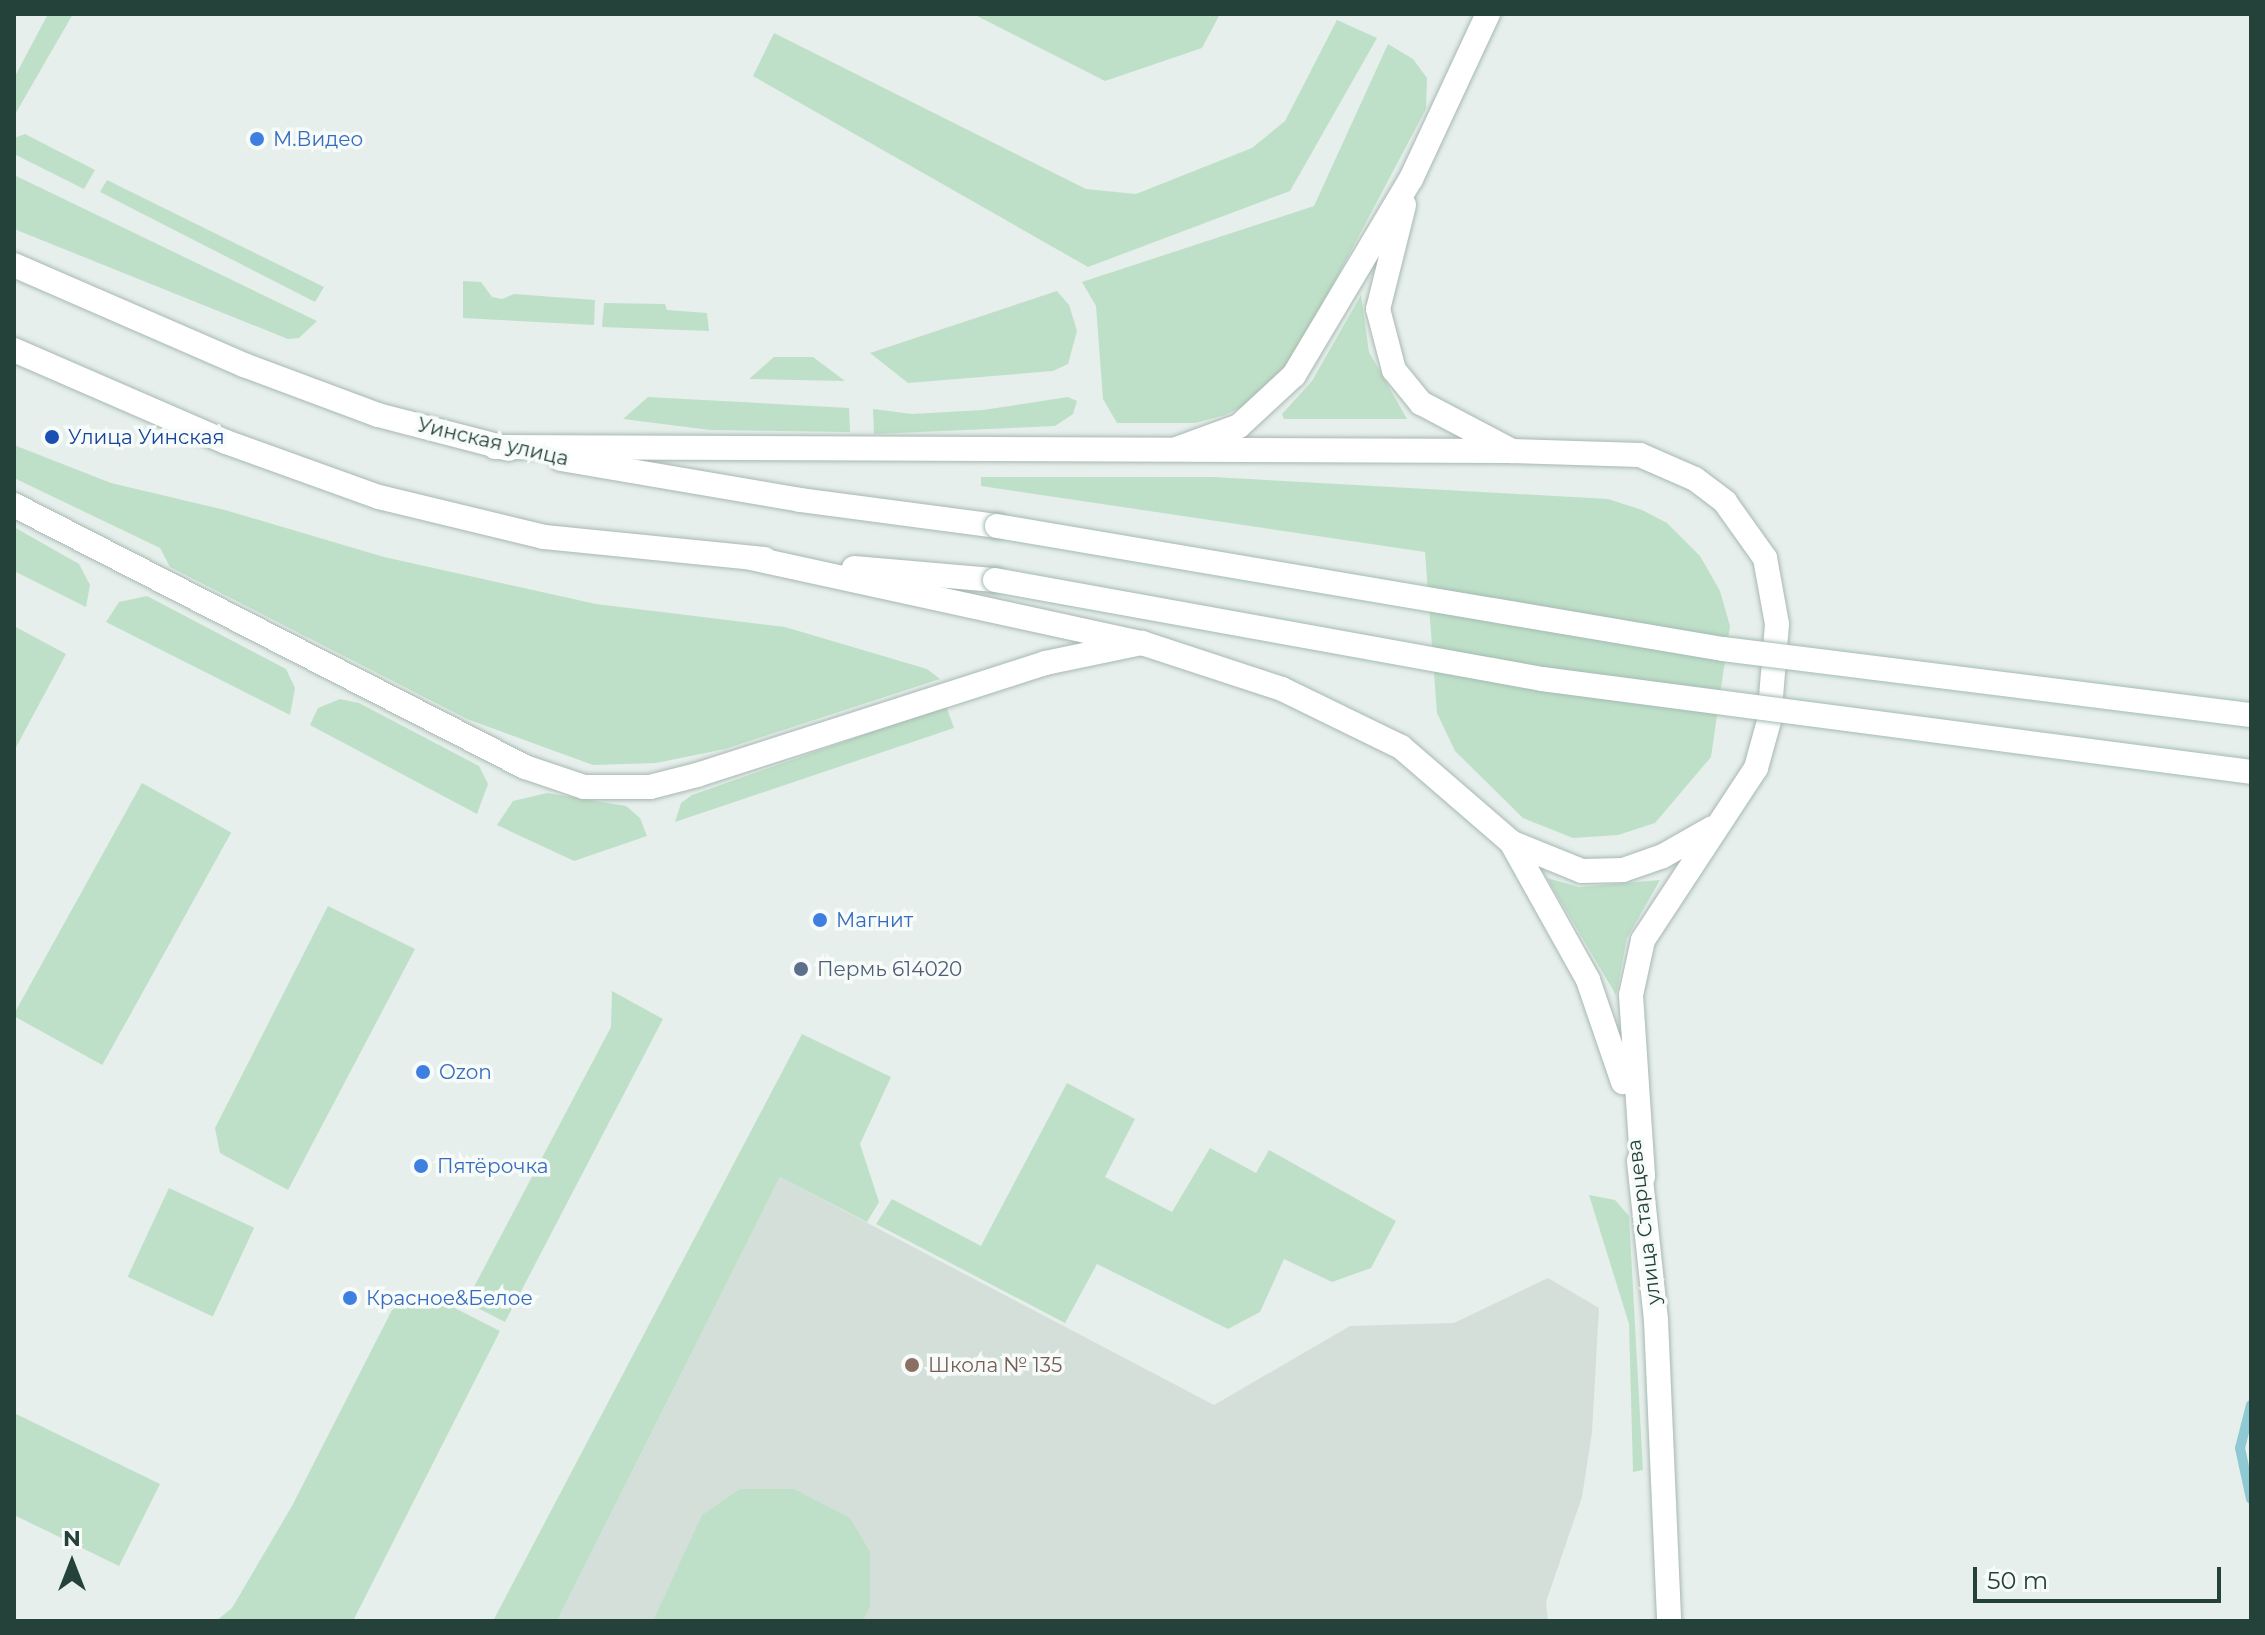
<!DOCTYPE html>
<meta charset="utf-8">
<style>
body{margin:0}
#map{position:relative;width:2265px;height:1635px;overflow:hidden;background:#e6efeb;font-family:Montserrat,sans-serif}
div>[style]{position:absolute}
.built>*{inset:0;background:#d4dfda}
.green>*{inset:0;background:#bfe0c8;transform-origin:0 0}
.stream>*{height:10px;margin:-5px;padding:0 5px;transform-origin:5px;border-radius:5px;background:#8ec9d4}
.roads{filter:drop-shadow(0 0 2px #a8b8b2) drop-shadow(0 0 2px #a8b8b2)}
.minor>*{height:24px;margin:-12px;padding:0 12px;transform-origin:12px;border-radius:12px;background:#fff}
.secondary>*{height:24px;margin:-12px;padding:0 12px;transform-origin:12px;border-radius:12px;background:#fff}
.bridges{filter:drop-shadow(0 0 2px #a4bbb3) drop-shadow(0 0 2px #a4bbb3)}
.secondary-bridge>*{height:24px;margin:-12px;padding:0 12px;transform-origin:12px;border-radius:12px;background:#fff}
.dots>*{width:22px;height:22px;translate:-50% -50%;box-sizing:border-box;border:4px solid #f7fbf9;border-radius:50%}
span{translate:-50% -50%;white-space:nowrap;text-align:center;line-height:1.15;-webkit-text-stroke:7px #f7fbf9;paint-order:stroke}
.shop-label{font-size:20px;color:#366cbe}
.left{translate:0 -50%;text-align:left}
.transit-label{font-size:20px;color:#164399}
.street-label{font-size:20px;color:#24423a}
.service-label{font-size:20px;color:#4e5e75}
.education-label{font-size:20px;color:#785e54}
.frame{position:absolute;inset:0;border:16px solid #24423a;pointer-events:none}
.north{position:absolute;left:32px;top:1523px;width:80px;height:80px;-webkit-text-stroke:6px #f7fbf9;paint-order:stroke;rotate:0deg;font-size:22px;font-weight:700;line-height:32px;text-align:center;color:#24423a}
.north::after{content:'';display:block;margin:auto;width:28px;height:36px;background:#24423a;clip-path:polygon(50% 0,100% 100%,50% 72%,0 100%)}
.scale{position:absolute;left:1973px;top:1567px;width:248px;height:36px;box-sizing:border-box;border:4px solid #24423a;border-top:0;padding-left:10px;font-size:24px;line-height:28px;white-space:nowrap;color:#24423a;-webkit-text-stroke:6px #f7fbf9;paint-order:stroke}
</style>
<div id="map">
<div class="built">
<i style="clip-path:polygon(780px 1177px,1214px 1405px,1350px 1326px,1454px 1323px,1548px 1278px,1599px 1308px,1592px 1432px,1582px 1497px,1546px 1602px,1548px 1621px,557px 1621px)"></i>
</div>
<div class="green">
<i style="clip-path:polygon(48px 14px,73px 14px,14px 116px,14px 78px)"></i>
<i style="clip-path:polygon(973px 14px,1220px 14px,1202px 48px,1105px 81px)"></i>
<i style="clip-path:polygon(1337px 20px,1377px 38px,1290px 191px,1088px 267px,753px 76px,774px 33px,1086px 189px,1136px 194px,1252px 148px,1285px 121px)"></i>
<i style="clip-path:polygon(1388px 44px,1413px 59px,1427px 78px,1426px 109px,1292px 362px,1252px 402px,1225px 415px,1195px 423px,1117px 423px,1103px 399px,1096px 306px,1082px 282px,1314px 206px)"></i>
<i style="clip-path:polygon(25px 134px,95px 170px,84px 189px,14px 154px,14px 138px)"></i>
<i style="clip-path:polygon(14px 175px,317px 321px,299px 338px,288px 339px,14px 229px)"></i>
<i style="clip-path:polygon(107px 180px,324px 287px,315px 302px,100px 192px)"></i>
<i style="clip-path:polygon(463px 281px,481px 282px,492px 297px,502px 299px,514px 294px,595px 300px,594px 325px,463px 318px)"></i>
<i style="clip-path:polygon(1057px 291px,1069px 305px,1077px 331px,1068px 364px,1053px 371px,908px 383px,870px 353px)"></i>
<i style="clip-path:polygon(1361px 295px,1369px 352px,1407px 419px,1284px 419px,1282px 414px,1312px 381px)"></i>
<i style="clip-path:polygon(604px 303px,665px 304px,667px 310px,707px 313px,709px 331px,602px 327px)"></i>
<i style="clip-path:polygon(774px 357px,813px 357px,845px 381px,749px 379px)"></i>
<i style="clip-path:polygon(648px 397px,849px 408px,850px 432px,710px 430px,623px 419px)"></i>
<i style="clip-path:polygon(1068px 397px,1077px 401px,1073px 414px,1055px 426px,874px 434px,873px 409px,912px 414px,983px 410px)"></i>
<i style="clip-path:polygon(14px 445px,111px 483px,225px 510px,384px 557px,596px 604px,785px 627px,927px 669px,940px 679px,725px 749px,656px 763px,593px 765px,467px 719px,170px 567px,160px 548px,14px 478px)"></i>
<i style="clip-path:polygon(981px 477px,1212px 477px,1608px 499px,1642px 510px,1667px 523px,1700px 556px,1720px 591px,1730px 626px,1711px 757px,1655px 823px,1618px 835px,1573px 838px,1523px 818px,1455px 751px,1437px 713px,1425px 552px,981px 486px)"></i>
<i style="clip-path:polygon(14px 527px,79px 564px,90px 585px,86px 607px,14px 571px)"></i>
<i style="clip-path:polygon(147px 596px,286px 669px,295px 688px,290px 715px,106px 622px,119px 602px)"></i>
<i style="clip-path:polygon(14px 626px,66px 654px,14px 751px)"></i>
<i style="clip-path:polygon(340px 699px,359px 703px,479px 766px,488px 784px,477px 814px,310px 725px,318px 708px)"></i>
<i style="clip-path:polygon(946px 706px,954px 728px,675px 822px,681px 803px,692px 795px)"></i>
<i style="left:142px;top:783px;width:102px;height:266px;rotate:29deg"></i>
<i style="clip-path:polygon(547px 793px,626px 806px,640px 818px,647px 836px,574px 861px,497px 825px,513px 801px)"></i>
<i style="clip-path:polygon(1547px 878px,1579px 887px,1660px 880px,1627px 938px,1616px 995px)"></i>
<i style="clip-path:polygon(328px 906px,415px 949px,288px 1190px,220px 1153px,215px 1128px)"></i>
<i style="clip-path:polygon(612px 991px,663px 1019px,505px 1322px,466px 1302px,611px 1027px)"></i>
<i style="clip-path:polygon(802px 1034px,891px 1077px,860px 1144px,879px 1202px,867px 1222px,780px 1177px,557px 1621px,493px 1621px)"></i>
<i style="clip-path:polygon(1067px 1083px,1135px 1119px,1105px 1177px,1172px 1212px,1210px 1148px,1256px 1173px,1269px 1150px,1396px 1221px,1371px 1268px,1332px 1282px,1284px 1259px,1260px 1312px,1228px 1329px,1097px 1264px,1065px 1323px,876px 1224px,892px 1199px,981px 1246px)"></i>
<i style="left:169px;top:1188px;width:94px;height:98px;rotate:25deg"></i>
<i style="clip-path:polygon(1589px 1195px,1615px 1200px,1629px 1216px,1643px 1470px,1633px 1472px,1629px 1324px)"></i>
<i style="clip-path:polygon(425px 1293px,500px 1331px,353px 1621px,216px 1621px,232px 1608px,292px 1506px,392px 1310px)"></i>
<i style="clip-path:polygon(14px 1413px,160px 1484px,119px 1566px,14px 1515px)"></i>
<i style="clip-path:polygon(740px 1489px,794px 1489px,850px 1518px,870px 1552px,870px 1606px,863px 1621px,653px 1621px,702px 1515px)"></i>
</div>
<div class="stream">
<i style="left:2251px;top:1405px;width:44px;rotate:104.3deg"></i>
<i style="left:2240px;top:1448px;width:52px;rotate:77.8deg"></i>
</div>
<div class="roads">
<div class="minor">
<i style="left:1404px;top:205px;width:107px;rotate:104deg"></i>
<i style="left:1378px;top:309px;width:63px;rotate:75.3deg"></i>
<i style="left:1394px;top:370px;width:43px;rotate:50.7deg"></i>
<i style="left:1421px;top:403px;width:103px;rotate:27.8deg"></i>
<i style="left:1179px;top:448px;width:64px;rotate:-20.1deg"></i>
<i style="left:1239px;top:426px;width:75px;rotate:-42.8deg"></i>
<i style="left:1294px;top:375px;width:228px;rotate:-59.2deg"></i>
<i style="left:1411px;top:179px;width:182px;rotate:-65deg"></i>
<i style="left:14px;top:505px;width:574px;rotate:27.15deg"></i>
<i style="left:525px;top:767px;width:62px;rotate:18.7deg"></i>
<i style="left:584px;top:787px;width:66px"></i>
<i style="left:650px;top:787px;width:49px;rotate:-14.3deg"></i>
<i style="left:697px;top:775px;width:366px;rotate:-17.8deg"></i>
<i style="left:1045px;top:663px;width:99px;rotate:-11.7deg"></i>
</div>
<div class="secondary">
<i style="left:14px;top:265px;width:251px;rotate:23.5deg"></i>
<i style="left:244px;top:365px;width:143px;rotate:20.5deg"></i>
<i style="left:378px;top:415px;width:135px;rotate:14.5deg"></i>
<i style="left:14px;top:350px;width:231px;rotate:23.5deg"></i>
<i style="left:226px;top:442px;width:163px;rotate:19.8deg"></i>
<i style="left:379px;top:497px;width:170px;rotate:13.6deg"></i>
<i style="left:544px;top:537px;width:222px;rotate:5.7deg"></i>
<i style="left:495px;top:447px;width:1017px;rotate:0.23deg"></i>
<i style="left:1512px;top:451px;width:128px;rotate:1.8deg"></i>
<i style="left:1640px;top:455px;width:60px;rotate:23.6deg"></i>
<i style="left:1695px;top:479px;width:38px;rotate:37deg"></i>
<i style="left:1725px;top:502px;width:69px;rotate:54.5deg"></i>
<i style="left:1765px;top:558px;width:67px;rotate:79.7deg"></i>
<i style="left:1777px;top:624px;width:97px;rotate:94.7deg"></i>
<i style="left:1769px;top:721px;width:49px;rotate:105.5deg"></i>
<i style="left:1756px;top:768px;width:206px;rotate:123.3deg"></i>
<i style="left:1643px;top:940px;width:56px;rotate:102.3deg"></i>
<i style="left:1631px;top:995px;width:182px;rotate:86.2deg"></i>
<i style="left:561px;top:459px;width:242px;rotate:9.7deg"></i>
<i style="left:800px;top:500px;width:199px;rotate:7.5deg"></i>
<i style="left:751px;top:558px;width:400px;rotate:12.3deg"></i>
<i style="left:1142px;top:643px;width:147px;rotate:18.2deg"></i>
<i style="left:1282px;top:689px;width:132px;rotate:26deg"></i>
<i style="left:1401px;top:747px;width:145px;rotate:40.8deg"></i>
<i style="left:1511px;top:842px;width:158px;rotate:60.8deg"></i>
<i style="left:1588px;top:980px;width:108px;rotate:71.1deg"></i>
<i style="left:854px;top:568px;width:142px;rotate:4.9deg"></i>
<i style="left:1513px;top:843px;width:74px;rotate:22.1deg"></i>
<i style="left:1582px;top:871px;width:41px;rotate:-1.4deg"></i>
<i style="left:1623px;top:870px;width:42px;rotate:-19.3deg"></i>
<i style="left:1663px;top:856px;width:56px;rotate:-29.7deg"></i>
<i style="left:1639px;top:1161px;width:160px;rotate:83.9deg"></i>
<i style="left:1656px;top:1320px;width:301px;rotate:87.5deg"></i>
</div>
</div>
<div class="bridges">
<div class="secondary-bridge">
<i style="left:997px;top:526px;width:736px;rotate:9.62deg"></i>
<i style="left:1723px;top:649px;width:532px;rotate:7.13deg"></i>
<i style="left:995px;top:580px;width:556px;rotate:10.26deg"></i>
<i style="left:1542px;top:679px;width:715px;rotate:7.47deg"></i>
</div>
</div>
<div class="dots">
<i style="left:257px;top:139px;background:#3f7fe0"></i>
<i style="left:52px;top:437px;background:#1a4fb4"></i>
<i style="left:820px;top:920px;background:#3f7fe0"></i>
<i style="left:801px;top:969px;background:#5c6f8a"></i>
<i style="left:423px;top:1072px;background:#3f7fe0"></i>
<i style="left:421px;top:1166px;background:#3f7fe0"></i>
<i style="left:350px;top:1298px;background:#3f7fe0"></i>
<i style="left:912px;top:1365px;background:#8d6e63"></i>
</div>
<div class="shop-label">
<span class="left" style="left:273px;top:139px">М.Видео</span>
<span class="left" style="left:836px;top:920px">Магнит</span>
<span class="left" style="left:439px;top:1072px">Ozon</span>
<span class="left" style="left:437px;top:1166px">Пятёрочка</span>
<span class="left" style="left:366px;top:1298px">Красное&amp;Белое</span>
</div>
<div class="transit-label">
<span class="left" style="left:68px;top:437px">Улица Уинская</span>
</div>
<div class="street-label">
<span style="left:493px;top:442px;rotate:13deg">Уинская улица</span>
<span style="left:1644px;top:1222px;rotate:-97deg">улица Старцева</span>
</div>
<div class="service-label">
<span class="left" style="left:817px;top:969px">Пермь 614020</span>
</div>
<div class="education-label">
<span class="left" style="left:928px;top:1365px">Школа № 135</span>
</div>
<div class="frame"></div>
<div class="north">N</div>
<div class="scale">50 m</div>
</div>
